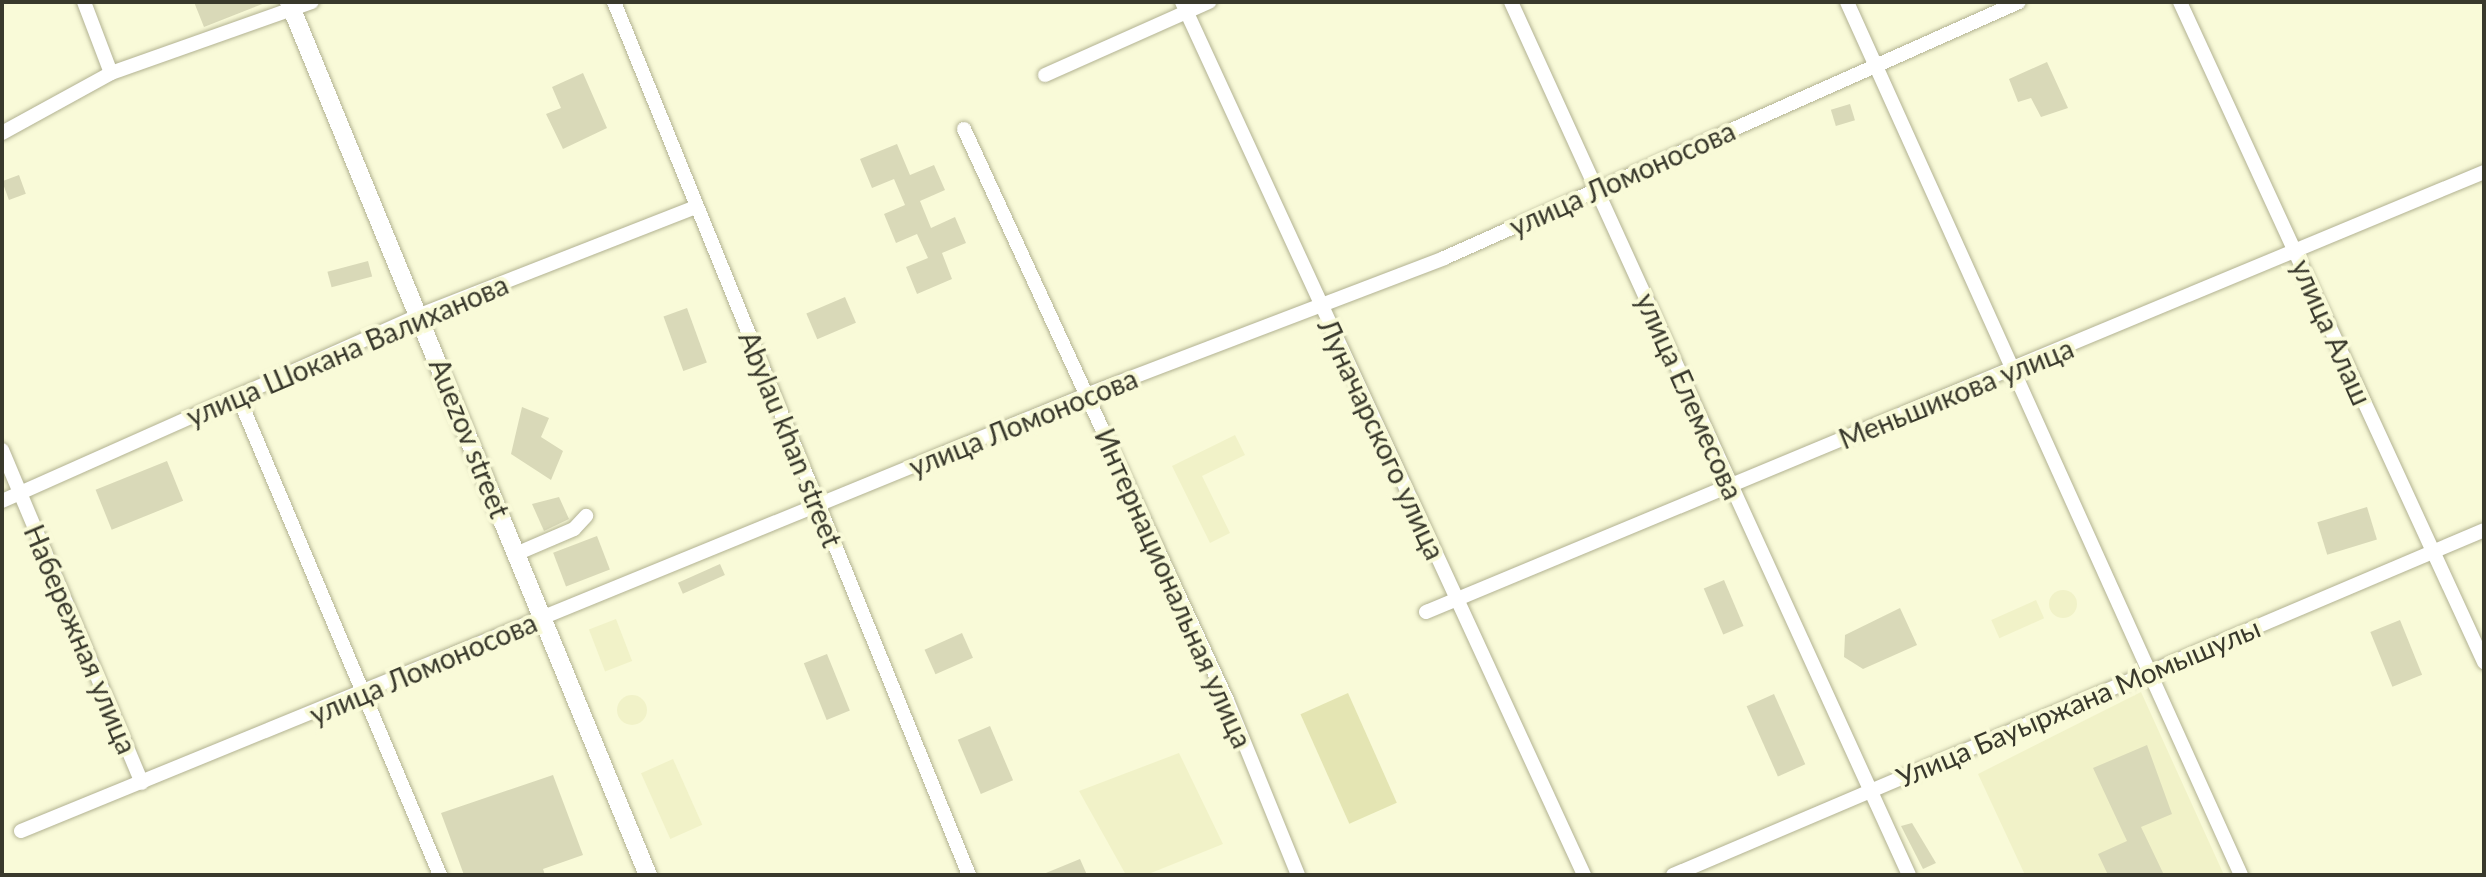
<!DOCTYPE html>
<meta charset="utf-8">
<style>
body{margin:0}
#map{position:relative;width:2486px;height:877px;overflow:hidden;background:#f9fad8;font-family:Lato,sans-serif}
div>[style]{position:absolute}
.built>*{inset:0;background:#f1f2c8;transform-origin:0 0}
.round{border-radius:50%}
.green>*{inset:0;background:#e4e5b3;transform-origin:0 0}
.building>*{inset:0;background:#d9d9b8;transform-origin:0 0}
.roads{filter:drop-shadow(0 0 2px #b2b292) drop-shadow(0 0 2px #b2b292)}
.minor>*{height:14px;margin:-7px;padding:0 7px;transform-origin:7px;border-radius:7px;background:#fff}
.major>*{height:18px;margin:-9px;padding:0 9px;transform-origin:9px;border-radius:9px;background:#fff}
span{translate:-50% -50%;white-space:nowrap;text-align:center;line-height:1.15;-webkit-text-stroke:8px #f9fad8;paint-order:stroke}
.street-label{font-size:28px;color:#39392c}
.frame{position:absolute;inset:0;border:4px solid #39392c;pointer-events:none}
</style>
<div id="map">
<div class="built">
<i style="clip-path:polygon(1235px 435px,1245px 455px,1202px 476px,1230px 533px,1210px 543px,1172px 466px)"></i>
<i class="round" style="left:2049px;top:590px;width:28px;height:28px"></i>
<i style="left:2036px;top:600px;width:20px;height:49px;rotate:66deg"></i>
<i style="left:616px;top:619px;width:45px;height:29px;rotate:69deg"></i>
<i style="clip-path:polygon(2141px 692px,2224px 875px,2025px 875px,1978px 774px)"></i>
<i class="round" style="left:617px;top:695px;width:30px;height:30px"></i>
<i style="clip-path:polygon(1179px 753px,1223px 844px,1146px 875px,1126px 875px,1079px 791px)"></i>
<i style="left:673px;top:759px;width:72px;height:35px;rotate:66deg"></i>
</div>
<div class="green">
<i style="left:1348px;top:693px;width:120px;height:52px;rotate:66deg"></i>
</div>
<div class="building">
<i style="clip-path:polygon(194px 2px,265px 2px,265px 3px,204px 27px)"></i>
<i style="clip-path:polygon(2047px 62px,2068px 108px,2041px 117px,2031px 98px,2018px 102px,2009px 79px)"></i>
<i style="clip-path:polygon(583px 73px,607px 128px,563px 149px,546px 114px,561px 108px,552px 87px)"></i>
<i style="left:1850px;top:104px;width:17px;height:20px;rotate:73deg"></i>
<i style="clip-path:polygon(897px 144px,910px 175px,934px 165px,945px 190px,920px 201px,931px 228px,955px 217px,966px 243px,942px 253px,952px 279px,917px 294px,906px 267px,928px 258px,917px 234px,896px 243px,884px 214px,905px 205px,894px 179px,872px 188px,860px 159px)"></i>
<i style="left:19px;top:175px;width:20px;height:18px;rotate:70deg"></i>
<i style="left:368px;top:261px;width:16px;height:42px;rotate:75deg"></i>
<i style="left:845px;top:297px;width:28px;height:42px;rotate:67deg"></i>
<i style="left:687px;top:308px;width:58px;height:25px;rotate:70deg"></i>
<i style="clip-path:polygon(522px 407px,549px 418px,541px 437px,563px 451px,551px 480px,511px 454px)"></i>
<i style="left:167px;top:461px;width:43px;height:77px;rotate:68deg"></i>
<i style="clip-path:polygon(559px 497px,569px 519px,544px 531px,532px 504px)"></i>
<i style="left:2367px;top:507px;width:34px;height:52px;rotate:73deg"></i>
<i style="left:597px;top:536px;width:36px;height:47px;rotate:69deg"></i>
<i style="left:720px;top:564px;width:12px;height:46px;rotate:66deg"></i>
<i style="left:1724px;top:580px;width:50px;height:22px;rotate:67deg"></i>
<i style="clip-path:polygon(1900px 608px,1917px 645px,1863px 669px,1844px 657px,1845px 635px)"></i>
<i style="left:2400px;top:620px;width:59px;height:32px;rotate:68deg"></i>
<i style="left:962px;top:633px;width:27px;height:41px;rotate:66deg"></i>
<i style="left:827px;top:654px;width:61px;height:25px;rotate:68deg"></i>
<i style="left:1774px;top:694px;width:77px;height:30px;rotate:66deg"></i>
<i style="left:990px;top:726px;width:59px;height:35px;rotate:67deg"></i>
<i style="clip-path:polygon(2147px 745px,2172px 814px,2141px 827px,2164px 875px,2108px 875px,2098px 854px,2127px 841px,2093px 768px)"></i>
<i style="clip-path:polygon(553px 775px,583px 855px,543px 869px,545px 875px,464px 875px,441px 813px)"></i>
<i style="clip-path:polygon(1912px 823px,1936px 863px,1923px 869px,1901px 826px)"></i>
<i style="clip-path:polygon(1080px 859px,1087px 875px,1041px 875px)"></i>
</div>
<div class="roads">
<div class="minor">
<i style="left:84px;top:2px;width:76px;rotate:69.2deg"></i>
<i style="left:614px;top:2px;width:942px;rotate:67.87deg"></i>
<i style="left:1182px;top:2px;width:961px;rotate:65.27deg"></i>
<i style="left:1511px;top:2px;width:959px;rotate:65.49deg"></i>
<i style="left:1847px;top:2px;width:958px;rotate:65.71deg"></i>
<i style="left:2180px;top:2px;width:727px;rotate:65.27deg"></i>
<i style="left:1045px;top:75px;width:180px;rotate:-24deg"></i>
<i style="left:964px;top:129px;width:629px;rotate:65.27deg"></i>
<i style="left:1227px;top:700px;width:189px;rotate:67.9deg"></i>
<i style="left:2px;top:133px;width:124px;rotate:-28.8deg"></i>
<i style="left:111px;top:73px;width:213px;rotate:-19.5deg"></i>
<i style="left:238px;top:396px;width:520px;rotate:67.13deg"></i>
<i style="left:2px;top:450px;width:361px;rotate:67.2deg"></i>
<i style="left:2px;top:501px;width:458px;rotate:-24deg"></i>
<i style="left:420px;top:315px;width:296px;rotate:-21.4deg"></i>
<i style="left:518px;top:553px;width:61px;rotate:-23.2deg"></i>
<i style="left:574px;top:529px;width:18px;rotate:-47deg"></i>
<i style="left:1426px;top:612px;width:1146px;rotate:-22.58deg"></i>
<i style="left:21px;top:831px;width:1151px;rotate:-22.26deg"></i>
<i style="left:1086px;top:395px;width:383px;rotate:-20.9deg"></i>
<i style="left:1444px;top:258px;width:629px;rotate:-24deg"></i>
<i style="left:1673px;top:875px;width:881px;rotate:-23.04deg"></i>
</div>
<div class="major">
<i style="left:289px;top:2px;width:944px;rotate:67.65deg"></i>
</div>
</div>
<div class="street-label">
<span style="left:1622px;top:178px;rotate:-24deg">улица Ломоносова</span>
<span style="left:2332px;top:332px;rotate:66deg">улица Алаш</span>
<span style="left:347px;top:350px;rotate:-23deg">улица Шокана Валиханова</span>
<span style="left:1956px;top:393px;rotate:-22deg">Меньшикова улица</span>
<span style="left:1690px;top:396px;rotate:66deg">улица Елемесова</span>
<span style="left:1023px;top:422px;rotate:-22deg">улица Ломоносова</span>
<span style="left:470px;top:438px;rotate:68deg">Auezov street</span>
<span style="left:791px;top:439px;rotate:68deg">Abylau khan street</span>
<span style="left:1382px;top:439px;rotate:65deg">Луначарского улица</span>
<span style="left:1174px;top:588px;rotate:66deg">Интернациональная улица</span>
<span style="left:81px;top:639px;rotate:67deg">Набережная улица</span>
<span style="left:423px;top:668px;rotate:-23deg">улица Ломоносова</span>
<span style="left:2078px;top:702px;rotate:-23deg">Улица Бауыржана Момышулы</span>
</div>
<div class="frame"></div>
</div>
